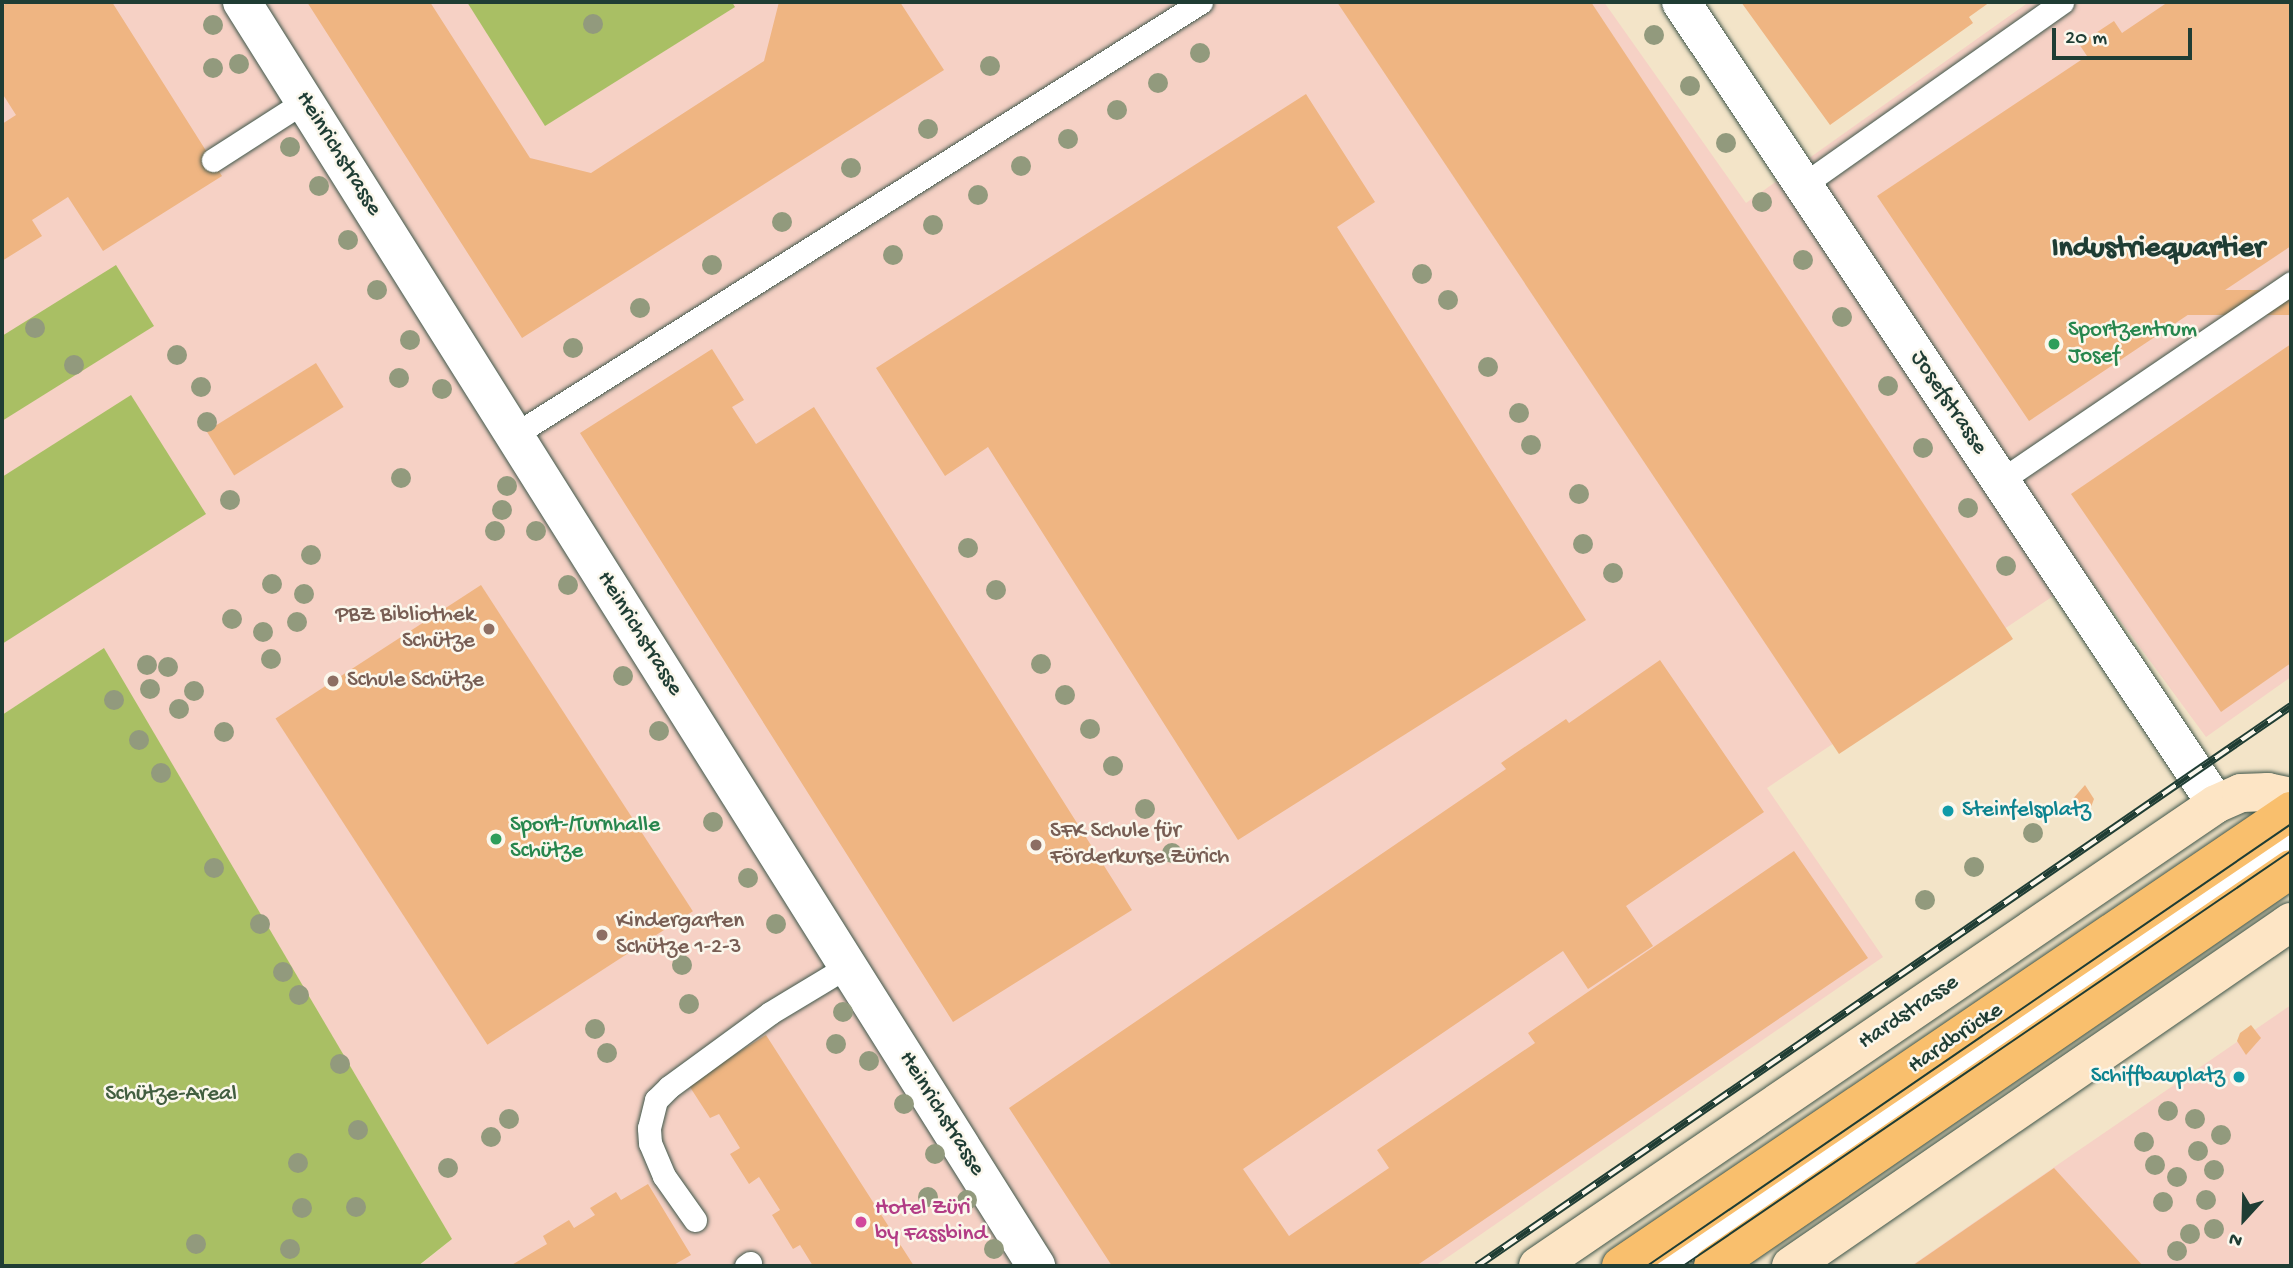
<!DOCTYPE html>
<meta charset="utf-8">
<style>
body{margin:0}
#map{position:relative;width:2293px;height:1268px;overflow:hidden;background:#f3e4c8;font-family:"Gochi Hand",sans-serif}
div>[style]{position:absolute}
.built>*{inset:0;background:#f6d1c5}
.green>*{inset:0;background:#a9bf64}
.building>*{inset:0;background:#efb582;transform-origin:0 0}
.roads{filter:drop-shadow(0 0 2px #3f564a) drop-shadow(0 0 2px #3f564a)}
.lane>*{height:23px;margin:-11.5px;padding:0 11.5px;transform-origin:11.5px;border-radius:11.5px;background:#fff}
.street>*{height:38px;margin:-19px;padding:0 19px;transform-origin:19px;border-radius:19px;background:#fff}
.secondary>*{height:38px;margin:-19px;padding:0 19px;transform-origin:19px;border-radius:19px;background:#fde5c5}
.primary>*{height:38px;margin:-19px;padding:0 19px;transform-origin:19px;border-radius:19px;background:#f9bf6d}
.tram>*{height:2px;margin:-1px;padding:0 1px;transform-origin:1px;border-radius:1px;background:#1f3d34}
.rail>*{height:8px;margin-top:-4px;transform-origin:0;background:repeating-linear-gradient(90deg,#fbf7ec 0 16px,#1f3d34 0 32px);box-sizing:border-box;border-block:2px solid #1f3d34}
.trees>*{width:20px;height:20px;margin:-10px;border-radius:50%;background:#929a7d}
.dots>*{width:19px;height:19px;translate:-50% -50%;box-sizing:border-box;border:4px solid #fbf7ec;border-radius:50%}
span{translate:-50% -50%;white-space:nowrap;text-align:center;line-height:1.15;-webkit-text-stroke:5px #fbf7ec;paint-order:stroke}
.street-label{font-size:23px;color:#1f3d34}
.leisure-label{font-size:23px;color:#27864d}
.left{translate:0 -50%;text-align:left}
.education-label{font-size:23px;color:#785e54}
.right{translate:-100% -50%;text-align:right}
.culture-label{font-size:23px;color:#0d838f}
.park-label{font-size:23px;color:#425e40}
.hotel-label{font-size:23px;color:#b23c85}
.district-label{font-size:30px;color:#1f3d34;font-weight:700}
.frame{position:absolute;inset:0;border:4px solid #1f3d34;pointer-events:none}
.north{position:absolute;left:2209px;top:1184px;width:70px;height:70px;-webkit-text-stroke:5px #fbf7ec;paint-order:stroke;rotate:202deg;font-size:19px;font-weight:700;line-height:28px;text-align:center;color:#1f3d34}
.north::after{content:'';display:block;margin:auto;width:24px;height:32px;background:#1f3d34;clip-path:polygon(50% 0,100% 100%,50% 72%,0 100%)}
.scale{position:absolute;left:2052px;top:28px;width:140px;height:32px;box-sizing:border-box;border:4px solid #1f3d34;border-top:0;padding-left:9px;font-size:21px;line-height:24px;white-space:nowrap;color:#1f3d34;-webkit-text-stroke:5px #fbf7ec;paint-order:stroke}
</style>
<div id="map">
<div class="built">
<i style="clip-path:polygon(2px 2px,1604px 2px,1746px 203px,2029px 2px,2291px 2px,2291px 677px,2206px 737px,2086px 574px,1767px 788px,1883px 957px,1435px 1266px,419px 1266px,452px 1239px,104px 649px,2px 715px)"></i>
<i style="clip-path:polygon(2291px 1005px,2291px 1266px,1911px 1266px,2066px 1159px)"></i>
</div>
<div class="green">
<i style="clip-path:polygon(467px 2px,732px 2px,735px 7px,545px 126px)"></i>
<i style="clip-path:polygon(116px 265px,154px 326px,2px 421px,2px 336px)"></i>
<i style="clip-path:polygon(131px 395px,206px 514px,2px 644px,2px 477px)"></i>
<i style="clip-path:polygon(104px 648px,452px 1239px,418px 1266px,2px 1266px,2px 715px)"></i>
</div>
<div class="building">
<i style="clip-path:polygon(7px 2px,112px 2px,222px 176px,103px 251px,68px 197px,32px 220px,42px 236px,2px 261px,2px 124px,16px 115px,2px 93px,2px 7px)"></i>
<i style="clip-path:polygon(307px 2px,430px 2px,530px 158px,591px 173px,764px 61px,779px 2px,900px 2px,944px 70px,522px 338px)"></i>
<i style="clip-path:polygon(1337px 2px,1591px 2px,2013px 639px,1839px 754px)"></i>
<i style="clip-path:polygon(1741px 2px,1990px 2px,1969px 17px,1973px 23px,1830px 125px)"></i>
<i style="clip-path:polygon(2168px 2px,2291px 2px,2291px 246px,2029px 421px,1877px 196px,2087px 56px,2079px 44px,2114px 21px,2122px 33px)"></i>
<i style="clip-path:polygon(1306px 94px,1375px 202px,1337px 227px,1586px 620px,1238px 840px,988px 447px,945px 476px,876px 368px)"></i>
<i style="left:2291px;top:290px;width:25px;height:244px;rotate:90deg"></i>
<i style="clip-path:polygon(2291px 344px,2291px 663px,2221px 712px,2071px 494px)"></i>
<i style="clip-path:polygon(712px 349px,744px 400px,732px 407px,756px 444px,814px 407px,1132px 910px,953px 1022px,580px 433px)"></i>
<i style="left:316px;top:363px;width:52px;height:129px;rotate:58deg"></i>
<i style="left:481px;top:585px;width:389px;height:245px;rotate:57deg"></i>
<i style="clip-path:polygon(1660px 660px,1764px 812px,1626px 906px,1653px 946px,1588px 989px,1563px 951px,1243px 1169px,1289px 1236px,1389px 1168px,1377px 1150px,1535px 1043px,1528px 1033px,1794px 851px,1868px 958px,1416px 1266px,1112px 1266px,1009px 1108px,1506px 769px,1501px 763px,1566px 719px,1569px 723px)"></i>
<i style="clip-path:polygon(2085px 785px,2094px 799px,2091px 807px,2080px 814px,2071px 801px)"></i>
<i style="clip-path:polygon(2251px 1025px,2261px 1038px,2246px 1055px,2237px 1041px,2240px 1033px)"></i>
<i style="clip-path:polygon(766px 1035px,914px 1266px,813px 1266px,800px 1245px,793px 1249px,772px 1215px,780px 1210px,759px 1177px,749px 1184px,730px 1154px,740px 1148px,719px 1114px,710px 1118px,688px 1084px)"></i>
<i style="clip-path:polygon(2054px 1168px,2143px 1266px,1912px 1266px)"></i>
<i style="clip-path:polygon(648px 1184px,691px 1255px,672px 1266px,510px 1266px,547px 1244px,543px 1236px,569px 1220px,574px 1228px,595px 1215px,590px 1208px,616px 1192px,621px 1200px)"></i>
</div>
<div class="roads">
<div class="lane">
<i style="left:213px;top:160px;width:109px;rotate:-32.7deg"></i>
<i style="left:1803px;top:185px;width:317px;rotate:-35.2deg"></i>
<i style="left:514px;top:435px;width:812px;rotate:-32.22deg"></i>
<i style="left:2000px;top:481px;width:352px;rotate:-34.2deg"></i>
<i style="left:695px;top:1220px;width:54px;rotate:-125.2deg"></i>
<i style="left:664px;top:1176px;width:36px;rotate:-113deg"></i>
<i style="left:650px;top:1143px;width:15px;rotate:-94deg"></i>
<i style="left:649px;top:1128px;width:29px;rotate:-76deg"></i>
<i style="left:656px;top:1100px;width:18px;rotate:-45deg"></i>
<i style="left:669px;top:1087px;width:125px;rotate:-36.2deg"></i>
<i style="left:770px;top:1013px;width:91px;rotate:-31.1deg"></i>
<i style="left:746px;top:1266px;width:5px;rotate:-37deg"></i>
<i style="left:1663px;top:1266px;width:761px;rotate:-34.4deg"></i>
</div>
<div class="street">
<i style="left:242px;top:2px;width:1493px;rotate:57.86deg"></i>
<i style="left:1681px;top:2px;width:964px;rotate:56.29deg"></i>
</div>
<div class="secondary">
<i style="left:1538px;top:1266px;width:820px;rotate:-34.27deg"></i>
<i style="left:2216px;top:804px;width:27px;rotate:-24deg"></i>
<i style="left:2241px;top:793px;width:27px;rotate:-2deg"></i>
<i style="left:2268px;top:792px;width:24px;rotate:12deg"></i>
<i style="left:1791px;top:1266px;width:607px;rotate:-34.53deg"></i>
</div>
<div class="primary">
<i style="left:1621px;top:1266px;width:810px;rotate:-34.18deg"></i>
<i style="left:1713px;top:1266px;width:701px;rotate:-34.48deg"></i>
</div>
</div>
<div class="tram">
<i style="left:1647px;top:1266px;width:781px;rotate:-34.46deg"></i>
<i style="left:1683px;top:1266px;width:736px;rotate:-34.32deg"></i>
</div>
<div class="rail">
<i style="left:1477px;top:1266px;width:988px;rotate:-34.53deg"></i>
</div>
<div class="trees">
<i style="left:593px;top:24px"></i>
<i style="left:213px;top:25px"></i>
<i style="left:1654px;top:35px"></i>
<i style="left:1200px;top:53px"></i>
<i style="left:239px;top:64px"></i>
<i style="left:990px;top:66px"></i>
<i style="left:213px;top:68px"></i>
<i style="left:1158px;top:83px"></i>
<i style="left:1690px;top:86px"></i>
<i style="left:1117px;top:110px"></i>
<i style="left:928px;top:129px"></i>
<i style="left:1068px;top:139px"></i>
<i style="left:1726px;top:143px"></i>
<i style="left:290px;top:147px"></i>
<i style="left:1021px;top:166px"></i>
<i style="left:851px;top:168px"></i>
<i style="left:319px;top:186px"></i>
<i style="left:978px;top:195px"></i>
<i style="left:1762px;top:202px"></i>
<i style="left:782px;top:222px"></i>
<i style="left:933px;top:225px"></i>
<i style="left:348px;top:240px"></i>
<i style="left:893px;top:255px"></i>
<i style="left:1803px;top:260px"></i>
<i style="left:712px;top:265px"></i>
<i style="left:1422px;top:274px"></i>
<i style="left:377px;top:290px"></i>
<i style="left:1448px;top:300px"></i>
<i style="left:640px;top:308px"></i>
<i style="left:1842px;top:317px"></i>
<i style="left:35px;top:328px"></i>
<i style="left:410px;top:340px"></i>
<i style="left:573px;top:348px"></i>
<i style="left:177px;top:355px"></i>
<i style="left:74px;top:365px"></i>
<i style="left:1488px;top:367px"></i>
<i style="left:399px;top:378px"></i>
<i style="left:1888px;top:386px"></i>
<i style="left:201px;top:387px"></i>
<i style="left:442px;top:389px"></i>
<i style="left:1519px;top:413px"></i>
<i style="left:207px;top:422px"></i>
<i style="left:1531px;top:445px"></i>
<i style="left:1923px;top:448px"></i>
<i style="left:401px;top:478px"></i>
<i style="left:507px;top:486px"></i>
<i style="left:1579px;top:494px"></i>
<i style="left:230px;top:500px"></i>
<i style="left:1968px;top:508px"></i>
<i style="left:502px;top:510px"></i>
<i style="left:495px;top:531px"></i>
<i style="left:536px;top:531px"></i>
<i style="left:1583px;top:544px"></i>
<i style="left:968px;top:548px"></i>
<i style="left:311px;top:555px"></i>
<i style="left:2006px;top:566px"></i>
<i style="left:1613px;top:573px"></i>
<i style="left:272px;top:584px"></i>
<i style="left:568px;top:585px"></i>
<i style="left:996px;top:590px"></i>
<i style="left:304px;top:594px"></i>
<i style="left:232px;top:619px"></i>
<i style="left:297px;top:622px"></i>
<i style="left:263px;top:632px"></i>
<i style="left:271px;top:659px"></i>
<i style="left:1041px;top:664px"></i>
<i style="left:147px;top:665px"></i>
<i style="left:168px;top:667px"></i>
<i style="left:623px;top:676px"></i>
<i style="left:150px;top:689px"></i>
<i style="left:194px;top:691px"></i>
<i style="left:1065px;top:695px"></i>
<i style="left:114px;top:700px"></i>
<i style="left:179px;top:709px"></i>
<i style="left:1090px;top:729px"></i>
<i style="left:659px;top:731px"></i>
<i style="left:224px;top:732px"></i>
<i style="left:139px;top:740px"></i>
<i style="left:1113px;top:766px"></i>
<i style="left:161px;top:773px"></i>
<i style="left:1145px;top:809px"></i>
<i style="left:713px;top:822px"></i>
<i style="left:2033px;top:833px"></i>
<i style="left:1172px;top:853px"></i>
<i style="left:1974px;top:867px"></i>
<i style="left:214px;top:868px"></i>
<i style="left:748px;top:878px"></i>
<i style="left:1925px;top:900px"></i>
<i style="left:260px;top:924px"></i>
<i style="left:776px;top:924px"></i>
<i style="left:682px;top:965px"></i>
<i style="left:283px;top:972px"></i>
<i style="left:299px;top:995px"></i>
<i style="left:689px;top:1004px"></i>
<i style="left:843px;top:1012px"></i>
<i style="left:595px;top:1029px"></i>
<i style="left:836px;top:1044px"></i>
<i style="left:607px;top:1053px"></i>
<i style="left:869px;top:1061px"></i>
<i style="left:340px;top:1064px"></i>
<i style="left:904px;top:1104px"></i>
<i style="left:2168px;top:1111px"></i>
<i style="left:509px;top:1119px"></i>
<i style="left:2195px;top:1119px"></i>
<i style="left:358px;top:1130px"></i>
<i style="left:2221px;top:1135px"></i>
<i style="left:491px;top:1137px"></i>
<i style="left:2144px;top:1142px"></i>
<i style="left:2198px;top:1151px"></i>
<i style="left:935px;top:1154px"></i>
<i style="left:298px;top:1163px"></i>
<i style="left:2155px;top:1165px"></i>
<i style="left:448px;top:1168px"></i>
<i style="left:2214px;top:1170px"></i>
<i style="left:2177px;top:1177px"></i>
<i style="left:928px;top:1197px"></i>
<i style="left:967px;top:1200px"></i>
<i style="left:2206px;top:1200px"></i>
<i style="left:2163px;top:1202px"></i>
<i style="left:356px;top:1207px"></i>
<i style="left:302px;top:1208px"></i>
<i style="left:2214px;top:1229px"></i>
<i style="left:2190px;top:1234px"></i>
<i style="left:196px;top:1244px"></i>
<i style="left:290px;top:1249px"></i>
<i style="left:994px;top:1249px"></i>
<i style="left:2177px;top:1251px"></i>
</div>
<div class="dots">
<i style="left:2054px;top:344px;background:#2e9e5b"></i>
<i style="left:489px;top:629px;background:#8d6e63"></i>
<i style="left:333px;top:681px;background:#8d6e63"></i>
<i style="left:1948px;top:811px;background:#0f9aa8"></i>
<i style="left:496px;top:839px;background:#2e9e5b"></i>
<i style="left:1036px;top:845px;background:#8d6e63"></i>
<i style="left:602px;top:935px;background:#8d6e63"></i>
<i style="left:2239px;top:1077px;background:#0f9aa8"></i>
<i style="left:861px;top:1222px;background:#d1479c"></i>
</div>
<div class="street-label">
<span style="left:338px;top:154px;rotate:58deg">Heinrichstrasse</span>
<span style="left:1948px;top:403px;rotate:56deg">Josefstrasse</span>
<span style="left:639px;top:634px;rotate:58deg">Heinrichstrasse</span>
<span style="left:1909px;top:1013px;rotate:-34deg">Hardstrasse</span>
<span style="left:1956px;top:1039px;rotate:-34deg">Hardbrücke</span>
<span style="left:941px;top:1114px;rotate:58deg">Heinrichstrasse</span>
</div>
<div class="leisure-label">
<span class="left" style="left:2068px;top:344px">Sportzentrum<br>Josef</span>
<span class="left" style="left:510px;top:839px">Sport-/Turnhalle<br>Schütze</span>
</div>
<div class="education-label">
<span class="right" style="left:475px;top:629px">PBZ Bibliothek<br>Schütze</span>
<span class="left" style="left:347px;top:681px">Schule Schütze</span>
<span class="left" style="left:1050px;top:845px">SFK Schule für<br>Förderkurse Zürich</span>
<span class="left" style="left:616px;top:935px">Kindergarten<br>Schütze 1-2-3</span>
</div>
<div class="culture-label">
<span class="left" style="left:1962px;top:811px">Steinfelsplatz</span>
<span class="right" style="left:2225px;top:1077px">Schiffbauplatz</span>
</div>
<div class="park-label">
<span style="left:171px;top:1095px">Schütze-Areal</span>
</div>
<div class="hotel-label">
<span class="left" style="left:875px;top:1222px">Hotel Züri<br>by Fassbind</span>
</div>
<div class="district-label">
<span style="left:2158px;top:250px">Industriequartier</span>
</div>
<div class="frame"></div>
<div class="north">N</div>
<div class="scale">20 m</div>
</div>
